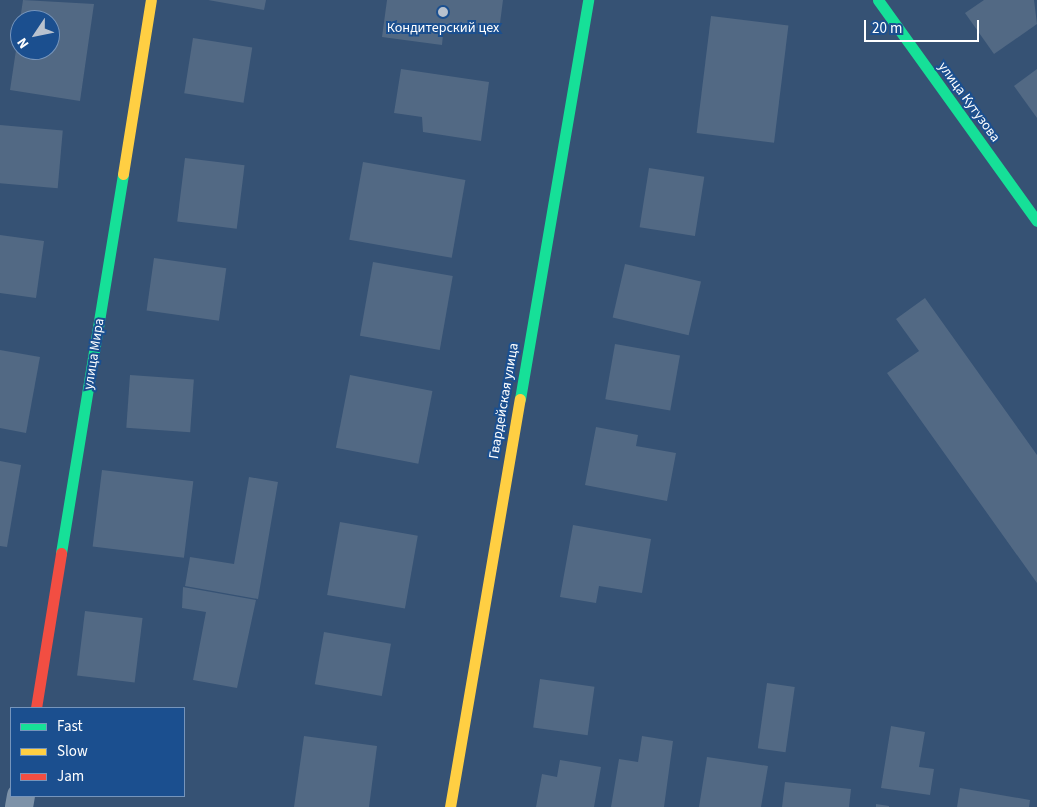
<!DOCTYPE html>
<meta charset="utf-8">
<style>
body{margin:0}
#map{position:relative;width:1037px;height:807px;overflow:hidden;background:#365274;font-family:"Source Sans 3",sans-serif}
div>[style]{position:absolute}
.building>*{inset:0;background:#526984;transform-origin:0 0}
.street>*{height:28px;margin:-14px;padding:0 14px;transform-origin:14px;border-radius:14px;background:#7d92a8}
.fast>*{height:11px;margin:-5.5px;padding:0 5.5px;transform-origin:5.5px;border-radius:5.5px;background:#16e098}
.slow>*{height:11px;margin:-5.5px;padding:0 5.5px;transform-origin:5.5px;border-radius:5.5px;background:#ffcf43}
.jam>*{height:11px;margin:-5.5px;padding:0 5.5px;transform-origin:5.5px;border-radius:5.5px;background:#f24e42}
.dots>*{width:14px;height:14px;translate:-50% -50%;box-sizing:border-box;border:2px solid #1b4f8f;border-radius:50%}
span{translate:-50% -50%;white-space:nowrap;text-align:center;line-height:1.15;-webkit-text-stroke:4px #1b4f8f;paint-order:stroke}
.poi-label{font-size:14px;color:#fff}
.street-label{font-size:14px;color:#fff}
.legend{position:absolute;left:10px;top:707px;width:175px;height:90px;box-sizing:border-box;background:#1b4f8f;border:1px solid #7695bc;margin:0;padding:6px 9px;list-style:none;font-size:15px;color:#fff}
.legend li{display:flex;align-items:center;gap:10px;height:25px}
.legend b{width:25px;border:1px solid #7695bc}
.north{position:absolute;left:10px;top:10px;width:50px;height:50px;box-sizing:border-box;background:#1b4f8f;border:1px solid #7695bc;border-radius:50%;rotate:236deg;font-size:14px;font-weight:700;line-height:20px;text-align:center;color:#fff}
.north::after{content:'';display:block;margin:auto;width:18px;height:22px;background:#b9c2ce;clip-path:polygon(50% 0,100% 100%,50% 72%,0 100%)}
.scale{position:absolute;left:864px;top:20px;width:115px;height:22px;box-sizing:border-box;border:2px solid #fff;border-top:0;padding-left:6px;font-size:15px;line-height:18px;white-space:nowrap;color:#fff;-webkit-text-stroke:4px #1b4f8f;paint-order:stroke}
</style>
<div id="map">
<div class="building">
<i style="clip-path:polygon(23px 0,94px 4px,80px 101px,10px 90px,19px 30px,20px 50px,50px 50px,50px 20px,20px 20px)"></i>
<i style="clip-path:polygon(208px 0,266px 0,264px 10px)"></i>
<i style="clip-path:polygon(387px 0,503px 0,499px 31px,444px 24px,442px 45px,382px 37px)"></i>
<i style="clip-path:polygon(984px 0,1034px 0,1037px 24px,994px 54px,965px 13px)"></i>
<i style="left:711px;top:16px;width:78px;height:118px;rotate:7deg"></i>
<i style="left:193px;top:38px;width:60px;height:56px;rotate:9deg"></i>
<i style="clip-path:polygon(401px 69px,489px 82px,481px 141px,423px 132px,422px 117px,394px 113px)"></i>
<i style="clip-path:polygon(1037px 69px,1037px 118px,1014px 86px)"></i>
<i style="left:0;top:125px;width:63px;height:58px;rotate:5deg"></i>
<i style="left:185px;top:158px;width:60px;height:64px;rotate:7deg"></i>
<i style="left:363px;top:162px;width:104px;height:79px;rotate:10deg"></i>
<i style="left:649px;top:168px;width:56px;height:60px;rotate:9deg"></i>
<i style="clip-path:polygon(0 235px,44px 241px,36px 298px,0 293px)"></i>
<i style="left:154px;top:258px;width:73px;height:53px;rotate:8deg"></i>
<i style="left:373px;top:262px;width:81px;height:75px;rotate:10deg"></i>
<i style="left:625px;top:264px;width:78px;height:55px;rotate:13deg"></i>
<i style="clip-path:polygon(925px 298px,1037px 455px,1037px 583px,887px 373px,919px 351px,896px 319px)"></i>
<i style="left:615px;top:344px;width:66px;height:56px;rotate:10deg"></i>
<i style="clip-path:polygon(0 350px,40px 357px,26px 433px,0 428px)"></i>
<i style="left:130px;top:375px;width:64px;height:53px;rotate:4deg"></i>
<i style="left:350px;top:375px;width:84px;height:74px;rotate:11deg"></i>
<i style="clip-path:polygon(596px 427px,638px 435px,636px 446px,676px 453px,667px 501px,585px 485px)"></i>
<i style="clip-path:polygon(0 461px,21px 465px,7px 547px,0 546px)"></i>
<i style="left:102px;top:470px;width:92px;height:77px;rotate:7deg"></i>
<i style="clip-path:polygon(249px 477px,278px 482px,258px 599px,185px 586px,190px 557px,234px 564px)"></i>
<i style="left:340px;top:522px;width:79px;height:74px;rotate:10deg"></i>
<i style="clip-path:polygon(573px 525px,651px 539px,642px 593px,599px 586px,596px 603px,560px 597px)"></i>
<i style="clip-path:polygon(183px 587px,256px 600px,237px 688px,193px 680px,206px 612px,182px 608px)"></i>
<i style="left:85px;top:611px;width:58px;height:65px;rotate:7deg"></i>
<i style="left:324px;top:632px;width:68px;height:53px;rotate:10deg"></i>
<i style="left:540px;top:679px;width:55px;height:49px;rotate:8deg"></i>
<i style="left:767px;top:683px;width:28px;height:66px;rotate:8deg"></i>
<i style="clip-path:polygon(891px 726px,925px 732px,919px 767px,934px 769px,930px 795px,881px 788px)"></i>
<i style="clip-path:polygon(304px 736px,377px 746px,369px 807px,294px 807px)"></i>
<i style="clip-path:polygon(642px 736px,673px 741px,664px 807px,611px 807px,619px 759px,638px 762px)"></i>
<i style="clip-path:polygon(707px 757px,768px 766px,761px 807px,699px 807px)"></i>
<i style="clip-path:polygon(560px 760px,601px 767px,594px 807px,536px 807px,542px 774px,557px 777px)"></i>
<i style="clip-path:polygon(785px 782px,851px 789px,849px 807px,782px 807px)"></i>
<i style="clip-path:polygon(960px 788px,1030px 800px,1029px 807px,957px 807px)"></i>
<i style="clip-path:polygon(876px 804px,889px 806px,889px 807px,876px 807px)"></i>
</div>
<div class="street">
<i style="left:19px;top:807px;width:11px;rotate:-80deg"></i>
</div>
<div class="fast">
<i style="left:878px;top:0;width:272px;rotate:54.3deg"></i>
<i style="left:520px;top:399px;width:405px;rotate:-80.3deg"></i>
<i style="left:61px;top:553px;width:384px;rotate:-80.7deg"></i>
</div>
<div class="slow">
<i style="left:123px;top:174px;width:176px;rotate:-80.9deg"></i>
<i style="left:450px;top:807px;width:414px;rotate:-80.3deg"></i>
</div>
<div class="jam">
<i style="left:36px;top:708px;width:157px;rotate:-80.8deg"></i>
</div>
<div class="dots">
<i style="left:443px;top:12px;background:#b9c2ce"></i>
</div>
<div class="poi-label">
<span style="left:443px;top:28px">Кондитерский цех</span>
</div>
<div class="street-label">
<span style="left:969px;top:102px;rotate:54deg">улица Кутузова</span>
<span style="left:94px;top:354px;rotate:-81deg">улица Мира</span>
<span style="left:504px;top:401px;rotate:-80deg">Гвардейская улица</span>
</div>
<ul class="legend">
<li><b style="height:6px;background:#16e098"></b>Fast</li>
<li><b style="height:6px;background:#ffcf43"></b>Slow</li>
<li><b style="height:6px;background:#f24e42"></b>Jam</li>
</ul>
<div class="north">N</div>
<div class="scale">20 m</div>
</div>
